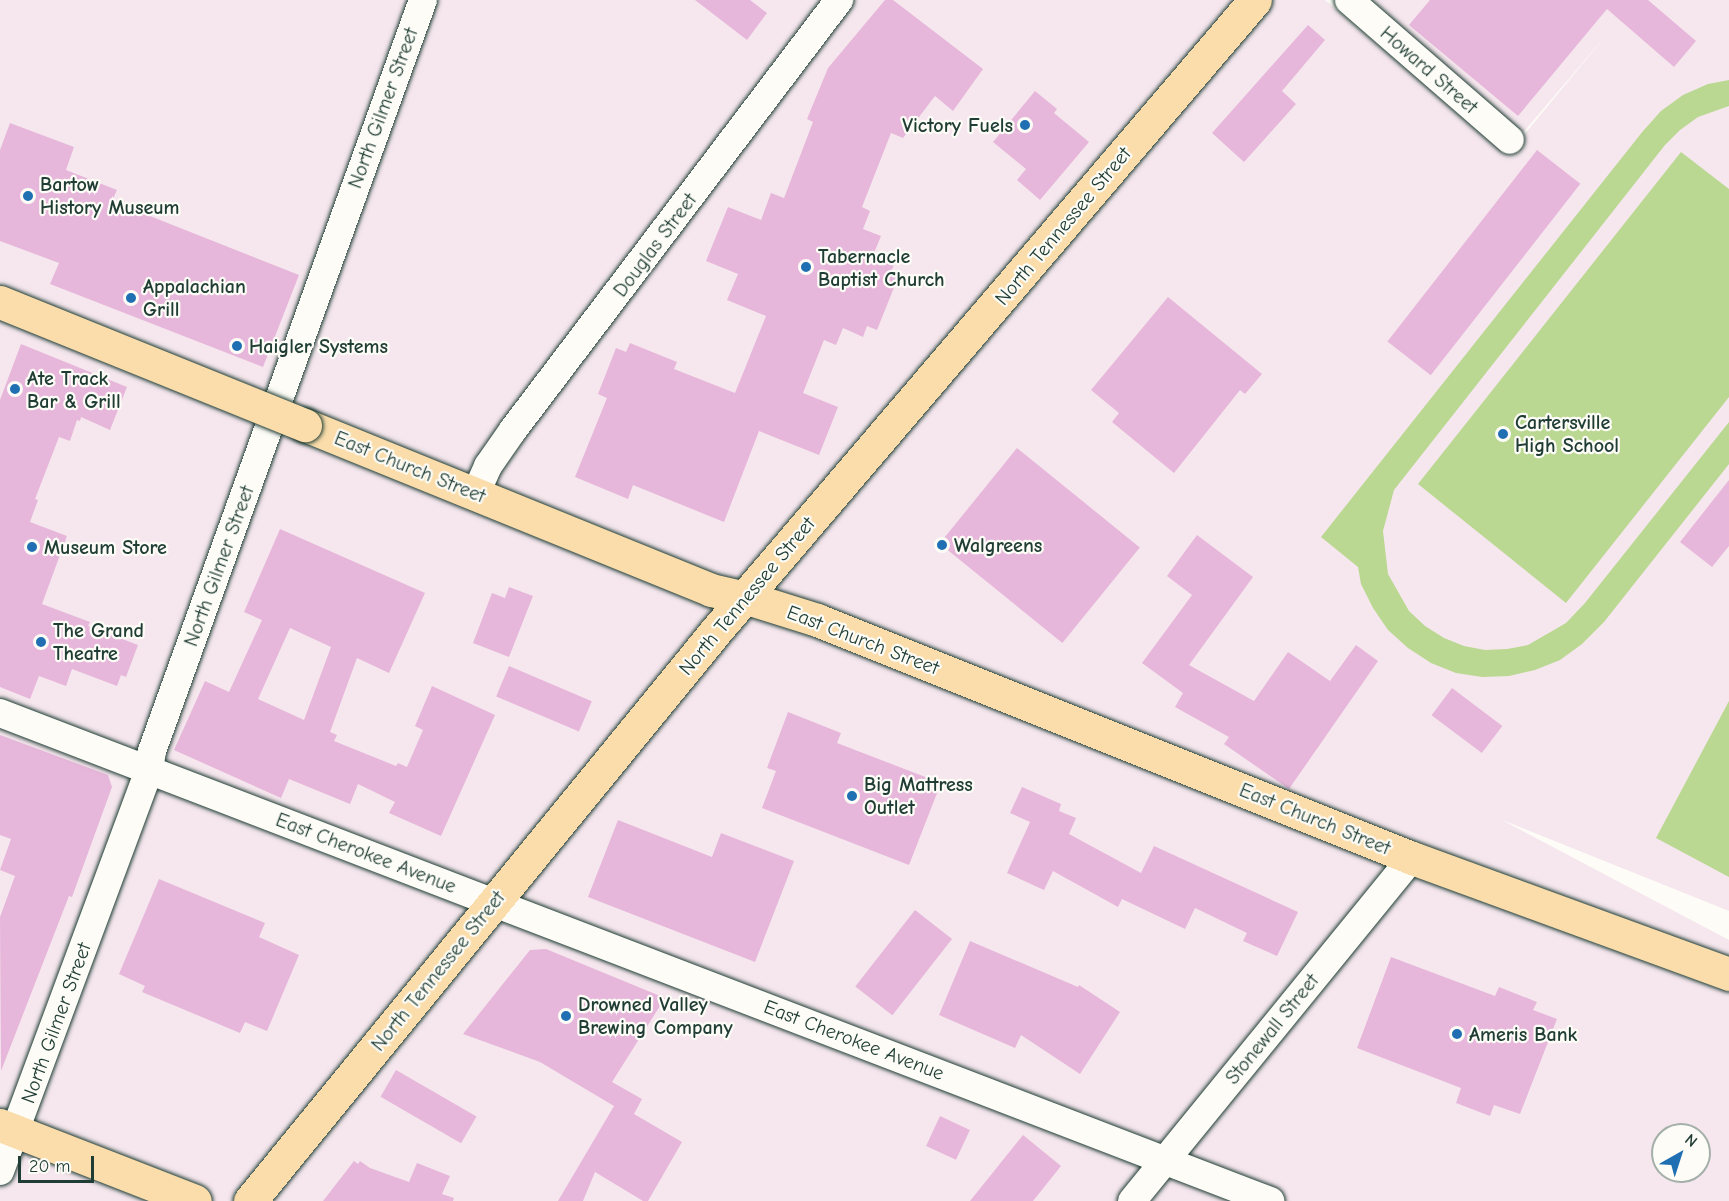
<!DOCTYPE html>
<style>
body{margin:0}
#map{position:relative;width:1729px;height:1201px;overflow:hidden;background:#fdfcf7;font-family:"Comic Neue",sans-serif}
div>[style]{position:absolute}
.built>*{inset:0;background:#f6e7ee}
.green>*{inset:0;background:#bad891}
.building>*{inset:0;background:#e6b7da;transform-origin:0 0}
.roads{filter:drop-shadow(0 0 2px #1f3d34) drop-shadow(0 0 2px #1f3d34)}
.minor>*{height:28px;margin:-14px;padding:0 14px;transform-origin:14px;border-radius:14px;background:#fdfcf7}
.major>*{height:33px;margin:-16.5px;padding:0 16.5px;transform-origin:16.5px;border-radius:16.5px;background:#faddab}
.bridges{filter:drop-shadow(0 0 2px #1f3d34) drop-shadow(0 0 2px #1f3d34)}
.major-bridge>*{height:33px;margin:-16.5px;padding:0 16.5px;transform-origin:16.5px;border-radius:16.5px;background:#faddab}
.dots>*{width:16px;height:16px;translate:-50% -50%;box-sizing:border-box;border:3px solid #fdfcf7;border-radius:50%}
span{translate:-50% -50%;white-space:nowrap;text-align:center;line-height:1.15;-webkit-text-stroke:4.5px #fdfcf7;paint-order:stroke}
.street-label{font-size:20px;color:#1f3d34}
.poi-label{font-size:20px;color:#1f3d34;font-weight:700}
.right{translate:-100% -50%;text-align:right}
.left{translate:0 -50%;text-align:left}
.north{position:absolute;left:1651px;top:1123px;width:60px;height:60px;box-sizing:border-box;background:#fdfcf7;border:2px solid #a4b0a9;border-radius:50%;rotate:39deg;font-size:16px;font-weight:700;line-height:24px;text-align:center;color:#1f3d34}
.north::after{content:'';display:block;margin:auto;width:21px;height:27px;background:#1f6fb2;clip-path:polygon(50% 0,100% 100%,50% 72%,0 100%)}
.scale{position:absolute;left:18px;top:1156px;width:76px;height:27px;box-sizing:border-box;border:3px solid #1f3d34;border-top:0;padding-left:8px;font-size:18px;line-height:21px;white-space:nowrap;color:#1f3d34;-webkit-text-stroke:4px #fdfcf7;paint-order:stroke}
</style>
<div id="map">
<div class="built">
<i style="clip-path:polygon(evenodd,0 0,1325px 0,1508px 154px,1608px 33px,1521px 135px,1366px 0,1729px 0,1729px 911px,1502px 820px,1729px 940px,1729px 1201px,0 1201px,0 0,1663px 1135px,1699px 1135px,1699px 1171px,1663px 1171px,1663px 1135px)"></i>
</div>
<div class="green">
<i style="clip-path:polygon(1729px 80px,1729px 106px,1698px 117px,1680px 130px,1665px 145px,1394px 490px,1383px 531px,1388px 574px,1409px 611px,1425px 626px,1444px 638px,1464px 646px,1485px 650px,1507px 649px,1528px 645px,1566px 623px,1585px 603px,1729px 422px,1729px 464px,1604px 622px,1582px 644px,1560px 660px,1535px 670px,1509px 676px,1482px 677px,1456px 673px,1431px 663px,1408px 648px,1388px 630px,1373px 608px,1361px 584px,1358px 567px,1321px 537px,1643px 131px,1661px 111px,1683px 95px,1708px 84px)"></i>
<i style="clip-path:polygon(1681px 152px,1729px 189px,1729px 397px,1566px 603px,1418px 484px)"></i>
<i style="clip-path:polygon(1729px 701px,1729px 877px,1656px 838px)"></i>
</div>
<div class="building">
<i style="clip-path:polygon(695px 0,750px 0,767px 13px,747px 40px)"></i>
<i style="clip-path:polygon(885px 0,893px 0,983px 69px,953px 111px,935px 96px,903px 138px,891px 133px,862px 207px,870px 211px,863px 229px,881px 236px,874px 253px,895px 262px,891px 272px,899px 275px,877px 330px,867px 326px,863px 337px,843px 328px,836px 345px,824px 340px,803px 393px,838px 407px,819px 455px,759px 431px,724px 522px,633px 485px,628px 499px,575px 477px,607px 398px,598px 394px,616px 348px,626px 352px,630px 343px,677px 362px,674px 369px,735px 393px,766px 316px,727px 300px,738px 274px,706px 261px,728px 207px,761px 220px,771px 193px,784px 198px,813px 122px,807px 119px,828px 68px)"></i>
<i style="clip-path:polygon(1430px 0,1648px 0,1696px 41px,1674px 67px,1607px 9px,1518px 116px,1409px 25px)"></i>
<i style="clip-path:polygon(1308px 25px,1325px 40px,1282px 91px,1296px 104px,1244px 162px,1212px 133px)"></i>
<i style="clip-path:polygon(1035px 91px,1057px 109px,1054px 113px,1089px 142px,1040px 200px,1017px 180px,1026px 169px,993px 142px)"></i>
<i style="clip-path:polygon(10px 123px,74px 147px,66px 170px,117px 190px,112px 201px,299px 275px,263px 367px,50px 284px,59px 263px,0 241px,0 150px)"></i>
<i style="left:1537px;top:150px;width:55px;height:243px;rotate:38deg"></i>
<i style="clip-path:polygon(1168px 297px,1262px 374px,1245px 394px,1240px 390px,1174px 473px,1112px 422px,1119px 413px,1091px 390px)"></i>
<i style="clip-path:polygon(21px 344px,127px 387px,110px 430px,81px 417px,80px 421px,77px 420px,70px 441px,59px 437px,35px 499px,38px 500px,30px 522px,67px 536px,42px 604px,90px 622px,88px 626px,138px 645px,126px 677px,121px 675px,117px 686px,72px 669px,66px 686px,39px 676px,30px 699px,0 687px,0 400px)"></i>
<i style="left:1017px;top:448px;width:158px;height:123px;rotate:39deg"></i>
<i style="clip-path:polygon(1729px 480px,1729px 546px,1712px 567px,1680px 542px)"></i>
<i style="clip-path:polygon(evenodd,280px 529px,425px 593px,389px 673px,357px 658px,330px 732px,337px 735px,334px 741px,396px 766px,398px 763px,407px 767px,423px 730px,415px 726px,432px 686px,495px 715px,441px 836px,389px 813px,395px 802px,358px 784px,350px 804px,289px 779px,281px 798px,174px 750px,205px 681px,229px 692px,262px 620px,244px 612px,280px 529px,290px 628px,331px 647px,304px 720px,258px 699px,290px 628px)"></i>
<i style="clip-path:polygon(1197px 535px,1253px 577px,1189px 665px,1254px 701px,1288px 652px,1330px 681px,1356px 645px,1378px 661px,1289px 789px,1224px 744px,1229px 737px,1175px 707px,1183px 693px,1142px 663px,1192px 595px,1167px 576px)"></i>
<i style="clip-path:polygon(509px 587px,533px 596px,509px 657px,473px 643px,492px 593px,505px 598px)"></i>
<i style="left:509px;top:666px;width:90px;height:33px;rotate:23deg"></i>
<i style="left:1452px;top:688px;width:63px;height:34px;rotate:37deg"></i>
<i style="clip-path:polygon(788px 712px,841px 733px,837px 743px,941px 783px,909px 865px,762px 808px,776px 771px,767px 768px)"></i>
<i style="clip-path:polygon(0 735px,108px 775px,112px 787px,72px 897px,69px 896px,1px 1071px,0 917px,15px 876px,0 870px,11px 839px,0 835px)"></i>
<i style="clip-path:polygon(1022px 787px,1061px 804px,1059px 811px,1076px 818px,1069px 834px,1141px 873px,1154px 846px,1298px 912px,1277px 956px,1243px 941px,1247px 933px,1195px 908px,1185px 929px,1122px 899px,1118px 907px,1053px 871px,1044px 890px,1007px 873px,1030px 822px,1010px 813px)"></i>
<i style="clip-path:polygon(618px 820px,712px 857px,721px 833px,794px 861px,755px 962px,588px 897px)"></i>
<i style="clip-path:polygon(159px 879px,265px 923px,259px 937px,299px 955px,267px 1031px,245px 1022px,240px 1033px,142px 992px,145px 986px,119px 974px)"></i>
<i style="left:915px;top:910px;width:47px;height:97px;rotate:38deg"></i>
<i style="clip-path:polygon(970px 941px,1078px 987px,1079px 985px,1120px 1012px,1080px 1074px,1021px 1035px,1015px 1048px,939px 1015px)"></i>
<i style="clip-path:polygon(546px 949px,665px 998px,612px 1082px,642px 1099px,634px 1114px,682px 1142px,648px 1201px,643px 1201px,595px 1172px,583px 1201px,558px 1201px,614px 1106px,540px 1062px,463px 1034px,530px 950px)"></i>
<i style="clip-path:polygon(1391px 957px,1495px 996px,1499px 987px,1537px 1002px,1533px 1010px,1557px 1019px,1520px 1114px,1494px 1105px,1490px 1116px,1456px 1103px,1461px 1088px,1357px 1048px)"></i>
<i style="left:396px;top:1070px;width:93px;height:31px;rotate:30deg"></i>
<i style="left:940px;top:1116px;width:33px;height:33px;rotate:25deg"></i>
<i style="clip-path:polygon(1023px 1135px,1061px 1166px,1033px 1201px,970px 1201px)"></i>
<i style="clip-path:polygon(354px 1161px,358px 1164px,360px 1161px,370px 1168px,409px 1182px,417px 1163px,450px 1176px,442px 1194px,454px 1198px,453px 1201px,323px 1201px)"></i>
</div>
<div class="roads">
<div class="minor">
<i style="left:1349px;top:0;width:213px;rotate:41deg"></i>
<i style="left:476px;top:493px;width:30px;rotate:-66deg"></i>
<i style="left:488px;top:466px;width:44px;rotate:-55.2deg"></i>
<i style="left:513px;top:430px;width:540px;rotate:-52.83deg"></i>
<i style="left:0;top:713px;width:1361px;rotate:21.02deg"></i>
<i style="left:0;top:1171px;width:428px;rotate:-69.6deg"></i>
<i style="left:149px;top:770px;width:19px;rotate:-81deg"></i>
<i style="left:152px;top:751px;width:798px;rotate:-70.16deg"></i>
<i style="left:1132px;top:1201px;width:443px;rotate:-50.8deg"></i>
</div>
<div class="major">
<i style="left:305px;top:425px;width:438px;rotate:22.1deg"></i>
<i style="left:711px;top:590px;width:37px;rotate:13deg"></i>
<i style="left:747px;top:598px;width:73px;rotate:17.4deg"></i>
<i style="left:817px;top:620px;width:641px;rotate:21.8deg"></i>
<i style="left:1412px;top:858px;width:338px;rotate:20.1deg"></i>
<i style="left:0;top:1125px;width:209px;rotate:21.3deg"></i>
<i style="left:250px;top:1201px;width:735px;rotate:-50.74deg"></i>
<i style="left:715px;top:632px;width:831px;rotate:-49.49deg"></i>
</div>
</div>
<div class="bridges">
<div class="major-bridge">
<i style="left:0;top:302px;width:329px;rotate:22deg"></i>
</div>
</div>
<div class="dots">
<i style="left:1025px;top:125px;background:#1f6fb2"></i>
<i style="left:28px;top:196px;background:#1f6fb2"></i>
<i style="left:806px;top:267px;background:#1f6fb2"></i>
<i style="left:131px;top:298px;background:#1f6fb2"></i>
<i style="left:237px;top:346px;background:#1f6fb2"></i>
<i style="left:15px;top:389px;background:#1f6fb2"></i>
<i style="left:1503px;top:434px;background:#1f6fb2"></i>
<i style="left:942px;top:545px;background:#1f6fb2"></i>
<i style="left:32px;top:547px;background:#1f6fb2"></i>
<i style="left:41px;top:642px;background:#1f6fb2"></i>
<i style="left:852px;top:796px;background:#1f6fb2"></i>
<i style="left:566px;top:1016px;background:#1f6fb2"></i>
<i style="left:1457px;top:1034px;background:#1f6fb2"></i>
</div>
<div class="street-label">
<span style="left:1429px;top:70px;rotate:41deg">Howard Street</span>
<span style="left:383px;top:108px;rotate:-70deg">North Gilmer Street</span>
<span style="left:1063px;top:226px;rotate:-50deg">North Tennessee Street</span>
<span style="left:655px;top:245px;rotate:-53deg">Douglas Street</span>
<span style="left:410px;top:467px;rotate:22deg">East Church Street</span>
<span style="left:219px;top:566px;rotate:-70deg">North Gilmer Street</span>
<span style="left:747px;top:596px;rotate:-50deg">North Tennessee Street</span>
<span style="left:863px;top:640px;rotate:21deg">East Church Street</span>
<span style="left:1315px;top:819px;rotate:22deg">East Church Street</span>
<span style="left:366px;top:853px;rotate:21deg">East Cherokee Avenue</span>
<span style="left:438px;top:971px;rotate:-51deg">North Tennessee Street</span>
<span style="left:56px;top:1023px;rotate:-70deg">North Gilmer Street</span>
<span style="left:1272px;top:1029px;rotate:-51deg">Stonewall Street</span>
<span style="left:854px;top:1040px;rotate:21deg">East Cherokee Avenue</span>
</div>
<div class="poi-label">
<span class="right" style="left:1013px;top:125px">Victory Fuels</span>
<span class="left" style="left:40px;top:196px">Bartow<br>History Museum</span>
<span class="left" style="left:818px;top:268px">Tabernacle<br>Baptist Church</span>
<span class="left" style="left:143px;top:298px">Appalachian<br>Grill</span>
<span class="left" style="left:249px;top:346px">Haigler Systems</span>
<span class="left" style="left:27px;top:390px">Ate Track<br>Bar &amp; Grill</span>
<span class="left" style="left:1515px;top:434px">Cartersville<br>High School</span>
<span class="left" style="left:954px;top:545px">Walgreens</span>
<span class="left" style="left:44px;top:547px">Museum Store</span>
<span class="left" style="left:53px;top:642px">The Grand<br>Theatre</span>
<span class="left" style="left:864px;top:796px">Big Mattress<br>Outlet</span>
<span class="left" style="left:578px;top:1016px">Drowned Valley<br>Brewing Company</span>
<span class="left" style="left:1469px;top:1034px">Ameris Bank</span>
</div>
<div class="north">N</div>
<div class="scale">20 m</div>
</div>
